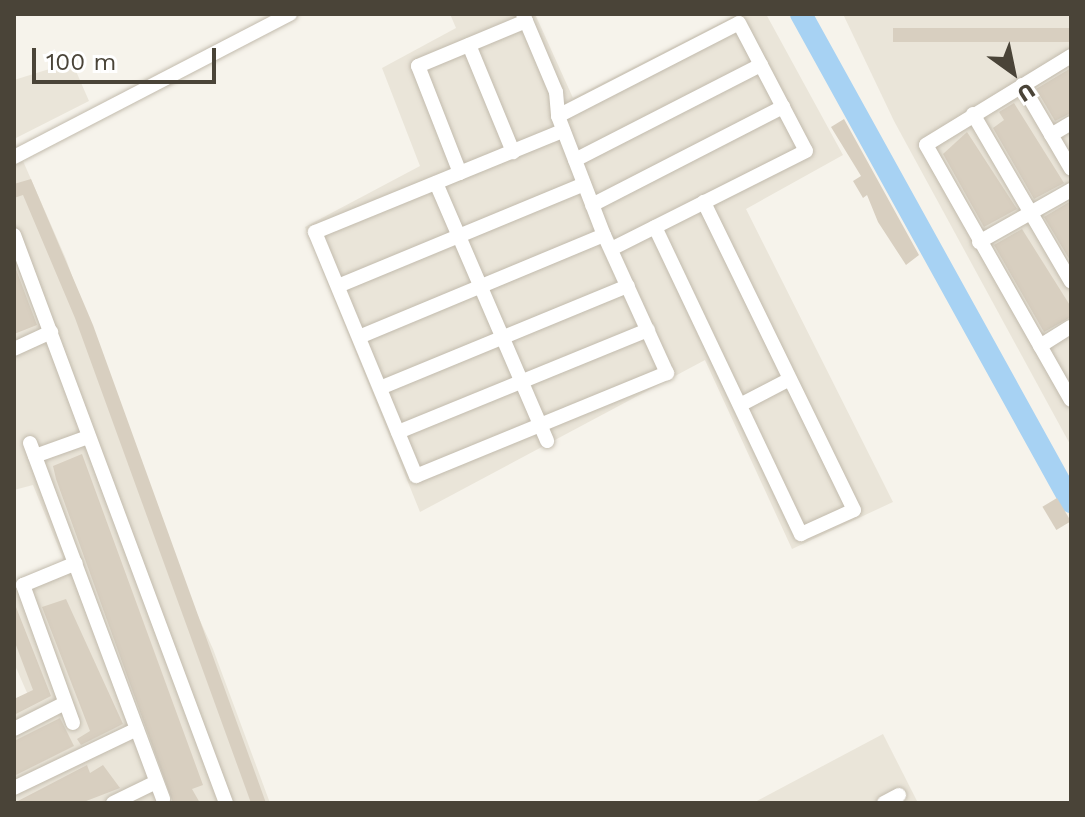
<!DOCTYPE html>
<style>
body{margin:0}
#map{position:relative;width:1085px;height:817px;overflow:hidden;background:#f6f3eb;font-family:"Work Sans",sans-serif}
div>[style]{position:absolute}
.residential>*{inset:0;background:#eae5d9}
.river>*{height:22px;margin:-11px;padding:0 11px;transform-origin:11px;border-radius:11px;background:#a7d2f3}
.building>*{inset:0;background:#d8cfc0;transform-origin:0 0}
.roads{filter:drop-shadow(0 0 2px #c2bbad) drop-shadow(0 0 2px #c2bbad)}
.minor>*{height:14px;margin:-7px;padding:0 7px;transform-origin:7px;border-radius:7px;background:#fff}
span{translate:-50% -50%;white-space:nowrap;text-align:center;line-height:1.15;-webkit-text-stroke:6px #fff;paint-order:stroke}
.frame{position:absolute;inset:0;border:16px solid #4a4438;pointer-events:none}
.north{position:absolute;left:973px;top:32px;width:80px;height:80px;-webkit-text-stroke:6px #fff;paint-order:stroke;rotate:147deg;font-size:22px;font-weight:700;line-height:32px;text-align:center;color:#4a4438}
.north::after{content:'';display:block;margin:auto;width:28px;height:36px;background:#4a4438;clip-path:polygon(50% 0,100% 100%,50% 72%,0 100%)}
.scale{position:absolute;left:32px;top:48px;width:184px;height:36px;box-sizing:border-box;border:4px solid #4a4438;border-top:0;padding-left:10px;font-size:24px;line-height:28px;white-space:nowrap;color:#4a4438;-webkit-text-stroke:6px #fff;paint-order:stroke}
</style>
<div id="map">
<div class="residential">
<i style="clip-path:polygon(450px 14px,535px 14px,573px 98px,738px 14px,766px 14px,843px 155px,746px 209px,893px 502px,792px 549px,705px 360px,420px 512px,305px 227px,420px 166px,382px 68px,456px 28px)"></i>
<i style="clip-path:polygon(843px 14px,1071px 14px,1071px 446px,894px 121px)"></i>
<i style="clip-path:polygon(72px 62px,89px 101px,14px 139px,14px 80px)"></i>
<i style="clip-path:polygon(23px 161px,66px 259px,173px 561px,213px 649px,270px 803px,14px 803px,14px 703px,28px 695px,14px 663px,14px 587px,65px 563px,33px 485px,14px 490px,14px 165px)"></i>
<i style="clip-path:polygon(883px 734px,918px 803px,753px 803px)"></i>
</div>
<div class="river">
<i style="left:801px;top:14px;width:558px;rotate:61.05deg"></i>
</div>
<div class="building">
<i style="left:1071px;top:28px;width:14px;height:178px;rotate:90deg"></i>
<i style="clip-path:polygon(1071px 68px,1071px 113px,1055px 121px,1036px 89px)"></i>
<i style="clip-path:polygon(1014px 103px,1064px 183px,1034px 199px,993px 128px,1004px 120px,999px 112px)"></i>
<i style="clip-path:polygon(844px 119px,919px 255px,906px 265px,878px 222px,867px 195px,863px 198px,853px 181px,861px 176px,831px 127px)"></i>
<i style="clip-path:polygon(967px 132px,1017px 209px,984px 227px,943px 154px)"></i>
<i style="clip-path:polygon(31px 179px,93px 325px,266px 803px,251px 803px,75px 318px,23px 195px,14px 198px,14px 184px)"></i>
<i style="clip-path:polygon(1071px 201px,1071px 262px,1044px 217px)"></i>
<i style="clip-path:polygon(1022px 229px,1071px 307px,1071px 317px,1044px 332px,994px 245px)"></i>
<i style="clip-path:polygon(14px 264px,37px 325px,14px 334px)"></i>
<i style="clip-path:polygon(82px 454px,203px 785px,192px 789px,200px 803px,173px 803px,56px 479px,53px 466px)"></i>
<i style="left:1057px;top:498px;width:27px;height:17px;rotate:59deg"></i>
<i style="clip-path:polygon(66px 599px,123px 724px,81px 745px,77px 739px,90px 731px,42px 607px)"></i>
<i style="clip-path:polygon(14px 602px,51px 696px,14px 715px,14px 699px,33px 690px,14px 640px)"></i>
<i style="clip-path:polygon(60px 718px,74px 746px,14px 776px,14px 741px)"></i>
<i style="clip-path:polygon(87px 765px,90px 773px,103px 765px,120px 788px,81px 803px,14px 803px)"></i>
</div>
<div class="roads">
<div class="minor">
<i style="left:523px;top:14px;width:85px;rotate:67.1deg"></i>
<i style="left:556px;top:92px;width:24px;rotate:85deg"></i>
<i style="left:558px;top:116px;width:128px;rotate:68.9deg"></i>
<i style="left:604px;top:235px;width:152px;rotate:65.5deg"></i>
<i style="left:667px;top:373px;width:271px;rotate:157.7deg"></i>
<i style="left:416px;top:476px;width:264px;rotate:-112.5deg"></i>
<i style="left:315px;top:232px;width:268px;rotate:-22.2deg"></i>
<i style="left:469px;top:45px;width:116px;rotate:67.6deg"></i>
<i style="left:1071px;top:56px;width:170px;rotate:148.5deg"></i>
<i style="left:926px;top:145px;width:293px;rotate:60.4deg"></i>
<i style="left:1022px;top:85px;width:97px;rotate:59.7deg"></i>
<i style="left:973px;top:114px;width:194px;rotate:59.7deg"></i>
<i style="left:558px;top:116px;width:203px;rotate:-27.2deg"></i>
<i style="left:739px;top:23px;width:144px;rotate:62.4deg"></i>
<i style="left:806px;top:151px;width:218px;rotate:153.3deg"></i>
<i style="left:1051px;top:135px;width:23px;rotate:-31deg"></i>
<i style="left:14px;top:157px;width:311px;rotate:-27.4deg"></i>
<i style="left:575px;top:160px;width:209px;rotate:-27.1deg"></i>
<i style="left:460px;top:173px;width:115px;rotate:-111.4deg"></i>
<i style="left:418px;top:66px;width:117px;rotate:-22.6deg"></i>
<i style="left:436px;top:183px;width:281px;rotate:66.7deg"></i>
<i style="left:592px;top:205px;width:215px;rotate:-27.2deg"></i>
<i style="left:655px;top:227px;width:340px;rotate:64.6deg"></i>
<i style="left:801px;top:534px;width:58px;rotate:-24.4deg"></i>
<i style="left:854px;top:510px;width:343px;rotate:-116deg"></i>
<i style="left:14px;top:235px;width:606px;rotate:69.53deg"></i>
<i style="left:979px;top:242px;width:106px;rotate:-29.5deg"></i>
<i style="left:338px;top:286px;width:266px;rotate:-22.5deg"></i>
<i style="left:359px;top:337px;width:265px;rotate:-22.6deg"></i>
<i style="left:1040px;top:346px;width:36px;rotate:-32deg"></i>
<i style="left:14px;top:349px;width:41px;rotate:-24.7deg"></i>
<i style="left:380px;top:388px;width:268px;rotate:-22.4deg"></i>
<i style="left:740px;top:405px;width:56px;rotate:-27.5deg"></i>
<i style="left:398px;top:432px;width:270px;rotate:-22.2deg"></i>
<i style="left:30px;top:443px;width:380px;rotate:69.5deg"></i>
<i style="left:35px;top:456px;width:56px;rotate:-19.7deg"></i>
<i style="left:73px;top:723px;width:147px;rotate:-109.9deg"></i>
<i style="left:23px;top:585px;width:57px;rotate:-22.5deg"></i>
<i style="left:14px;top:729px;width:57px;rotate:-27deg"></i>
<i style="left:14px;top:788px;width:136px;rotate:-25.6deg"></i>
<i style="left:113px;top:803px;width:48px;rotate:-26deg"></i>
<i style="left:884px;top:803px;width:17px;rotate:-28deg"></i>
</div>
</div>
<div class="frame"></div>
<div class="north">U</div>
<div class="scale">100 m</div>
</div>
